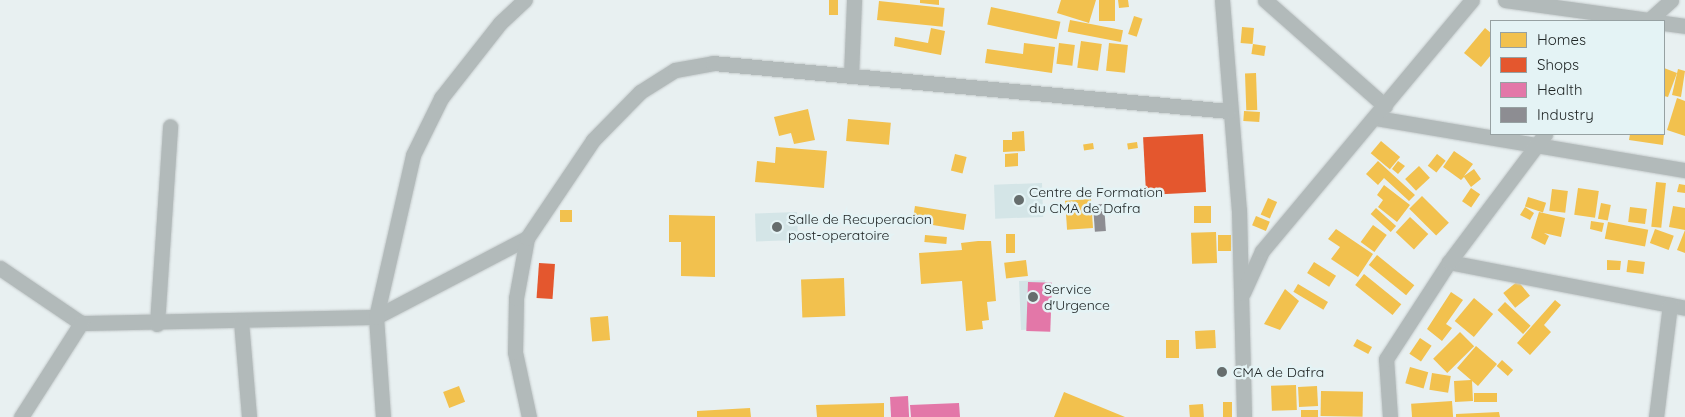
<!DOCTYPE html>
<style>
body{margin:0}
#map{position:relative;width:1685px;height:417px;overflow:hidden;background:#e8f0f1;font-family:Quicksand,sans-serif}
div>[style]{position:absolute}
.built>*{inset:0;background:#d4e5e7;transform-origin:0 0}
.homes>*{inset:0;background:#f2c14e;transform-origin:0 0}
.shops>*{inset:0;background:#e4572e;transform-origin:0 0}
.health>*{inset:0;background:#e377a8;transform-origin:0 0}
.industry>*{inset:0;background:#8d8d92;transform-origin:0 0}
.roads{filter:drop-shadow(0 0 1px #c5cbcc) drop-shadow(0 0 1px #c5cbcc)}
.minor>*{height:15px;margin:-7.5px;padding:0 7.5px;transform-origin:7.5px;border-radius:7.5px;background:#b2baba}
.dots>*{width:14px;height:14px;translate:-50% -50%;box-sizing:border-box;border:2px solid #e4f3f5;border-radius:50%}
span{translate:-50% -50%;white-space:nowrap;text-align:center;line-height:1.15;-webkit-text-stroke:5px #e4f3f5;paint-order:stroke}
.poi-label{font-size:14px;color:#202626}
.left{translate:0 -50%;text-align:left}
.legend{position:absolute;left:1490px;top:20px;width:175px;height:115px;box-sizing:border-box;background:#e4f3f5;border:1px solid #96a1a2;margin:0;padding:6px 9px;list-style:none;font-size:15px;color:#202626}
.legend li{display:flex;align-items:center;gap:10px;height:25px}
.legend b{width:25px;border:1px solid #96a1a2}
</style>
<div id="map">
<div class="built">
<i style="left:1042px;top:183px;width:34px;height:48px;rotate:88deg"></i>
<i style="left:797px;top:212px;width:28px;height:42px;rotate:88deg"></i>
<i style="clip-path:polygon(1045px 280px,1046px 321px,1039px 329px,1021px 330px,1019px 281px)"></i>
</div>
<div class="homes">
<i style="left:829px;top:0;width:9px;height:15px"></i>
<i style="clip-path:polygon(920px 0,939px 0,939px 5px,920px 3px)"></i>
<i style="clip-path:polygon(1061px 0,1096px 0,1089px 23px,1057px 13px)"></i>
<i style="left:1099px;top:0;width:16px;height:21px"></i>
<i style="clip-path:polygon(1118px 0,1128px 0,1129px 7px,1119px 8px)"></i>
<i style="left:879px;top:1px;width:66px;height:19px;rotate:6deg"></i>
<i style="left:991px;top:7px;width:71px;height:18px;rotate:12deg"></i>
<i style="left:1134px;top:16px;width:9px;height:19px;rotate:18deg"></i>
<i style="left:1070px;top:20px;width:54px;height:12px;rotate:11deg"></i>
<i style="left:1242px;top:27px;width:12px;height:16px;rotate:5deg"></i>
<i style="clip-path:polygon(931px 28px,945px 31px,941px 55px,894px 46px,895px 37px,928px 43px)"></i>
<i style="clip-path:polygon(1485px 28px,1491px 33px,1491px 55px,1481px 67px,1464px 53px)"></i>
<i style="left:1081px;top:41px;width:21px;height:27px;rotate:8deg"></i>
<i style="clip-path:polygon(1024px 43px,1055px 47px,1052px 73px,985px 63px,987px 49px,1023px 54px)"></i>
<i style="left:1059px;top:43px;width:16px;height:21px;rotate:7deg"></i>
<i style="left:1109px;top:43px;width:19px;height:28px;rotate:6deg"></i>
<i style="left:1253px;top:44px;width:13px;height:10px;rotate:9deg"></i>
<i style="clip-path:polygon(1664px 68px,1677px 73px,1668px 97px,1664px 96px)"></i>
<i style="clip-path:polygon(1678px 69px,1685px 71px,1681px 97px,1672px 95px)"></i>
<i style="left:1256px;top:73px;width:37px;height:11px;rotate:88deg"></i>
<i style="clip-path:polygon(1677px 98px,1685px 101px,1685px 136px,1667px 130px)"></i>
<i style="clip-path:polygon(808px 109px,815px 140px,794px 144px,791px 133px,779px 136px,774px 117px)"></i>
<i style="left:1244px;top:111px;width:16px;height:10px;rotate:4deg"></i>
<i style="left:848px;top:119px;width:43px;height:22px;rotate:5deg"></i>
<i style="clip-path:polygon(1024px 131px,1025px 151px,1003px 152px,1003px 140px,1012px 140px,1012px 132px)"></i>
<i style="clip-path:polygon(1630px 134px,1664px 134px,1663px 145px,1629px 140px)"></i>
<i style="left:1381px;top:141px;width:25px;height:16px;rotate:40deg"></i>
<i style="left:1137px;top:142px;width:6px;height:10px;rotate:81deg"></i>
<i style="left:1093px;top:143px;width:6px;height:10px;rotate:81deg"></i>
<i style="clip-path:polygon(776px 147px,827px 151px,824px 188px,755px 182px,757px 161px,775px 163px)"></i>
<i style="clip-path:polygon(1454px 151px,1473px 164px,1464px 176px,1474px 169px,1481px 179px,1471px 187px,1464px 177px,1461px 180px,1443px 167px)"></i>
<i style="clip-path:polygon(1018px 153px,1018px 166px,1005px 167px,1005px 154px)"></i>
<i style="left:955px;top:154px;width:12px;height:17px;rotate:14deg"></i>
<i style="left:1437px;top:154px;width:11px;height:15px;rotate:38deg"></i>
<i style="clip-path:polygon(1378px 161px,1415px 195px,1409px 201px,1384px 178px,1378px 185px,1366px 174px)"></i>
<i style="clip-path:polygon(1398px 161px,1405px 166px,1398px 174px,1392px 169px)"></i>
<i style="left:1419px;top:166px;width:16px;height:19px;rotate:47deg"></i>
<i style="left:1656px;top:182px;width:10px;height:45px;rotate:6deg"></i>
<i style="clip-path:polygon(1679px 184px,1685px 185px,1685px 193px,1677px 192px)"></i>
<i style="clip-path:polygon(1384px 185px,1410px 205px,1397px 222px,1378px 207px,1383px 200px,1377px 195px)"></i>
<i style="left:1471px;top:188px;width:11px;height:16px;rotate:34deg"></i>
<i style="left:1578px;top:188px;width:21px;height:27px;rotate:8deg"></i>
<i style="left:1552px;top:189px;width:16px;height:22px;rotate:7deg"></i>
<i style="left:1422px;top:196px;width:38px;height:18px;rotate:45deg"></i>
<i style="left:1528px;top:197px;width:19px;height:10px;rotate:18deg"></i>
<i style="left:1268px;top:198px;width:10px;height:18px;rotate:24deg"></i>
<i style="left:1091px;top:199px;width:29px;height:26px;rotate:86deg"></i>
<i style="left:1601px;top:203px;width:10px;height:16px;rotate:11deg"></i>
<i style="left:915px;top:206px;width:52px;height:16px;rotate:9deg"></i>
<i style="left:1194px;top:206px;width:17px;height:17px"></i>
<i style="clip-path:polygon(1673px 206px,1685px 208px,1685px 230px,1669px 227px)"></i>
<i style="clip-path:polygon(1525px 207px,1534px 213px,1530px 220px,1520px 215px)"></i>
<i style="left:1630px;top:207px;width:17px;height:15px;rotate:7deg"></i>
<i style="left:1376px;top:208px;width:27px;height:8px;rotate:42deg"></i>
<i style="left:560px;top:210px;width:12px;height:12px"></i>
<i style="clip-path:polygon(1539px 212px,1565px 218px,1561px 237px,1544px 233px,1549px 236px,1545px 245px,1531px 238px)"></i>
<i style="clip-path:polygon(669px 215px,715px 216px,715px 277px,681px 276px,681px 242px,669px 242px)"></i>
<i style="left:1256px;top:216px;width:15px;height:10px;rotate:23deg"></i>
<i style="left:1410px;top:217px;width:25px;height:21px;rotate:43deg"></i>
<i style="clip-path:polygon(1591px 221px,1604px 223px,1602px 232px,1590px 229px)"></i>
<i style="left:1608px;top:222px;width:41px;height:17px;rotate:11deg"></i>
<i style="left:1373px;top:225px;width:17px;height:21px;rotate:36deg"></i>
<i style="clip-path:polygon(1336px 229px,1373px 254px,1358px 277px,1331px 259px,1340px 247px,1328px 239px)"></i>
<i style="left:1655px;top:229px;width:20px;height:15px;rotate:20deg"></i>
<i style="clip-path:polygon(1685px 230px,1685px 253px,1677px 250px)"></i>
<i style="left:1216px;top:232px;width:31px;height:25px;rotate:88deg"></i>
<i style="left:1006px;top:234px;width:9px;height:19px"></i>
<i style="left:925px;top:235px;width:22px;height:7px;rotate:5deg"></i>
<i style="left:1218px;top:235px;width:13px;height:16px"></i>
<i style="clip-path:polygon(978px 241px,991px 241px,996px 301px,987px 302px,989px 320px,982px 321px,983px 329px,966px 331px,962px 281px,921px 284px,919px 253px,962px 250px,961px 243px)"></i>
<i style="left:1377px;top:255px;width:48px;height:13px;rotate:39deg"></i>
<i style="left:1026px;top:260px;width:16px;height:22px;rotate:83deg"></i>
<i style="clip-path:polygon(1607px 260px,1621px 261px,1620px 270px,1607px 270px)"></i>
<i style="left:1628px;top:260px;width:17px;height:12px;rotate:7deg"></i>
<i style="left:1314px;top:262px;width:26px;height:13px;rotate:32deg"></i>
<i style="left:1364px;top:274px;width:48px;height:14px;rotate:39deg"></i>
<i style="left:844px;top:278px;width:38px;height:43px;rotate:88deg"></i>
<i style="left:1518px;top:281px;width:19px;height:19px;rotate:51deg"></i>
<i style="left:1298px;top:284px;width:35px;height:9px;rotate:31deg"></i>
<i style="clip-path:polygon(1285px 289px,1299px 301px,1280px 330px,1264px 324px)"></i>
<i style="clip-path:polygon(1451px 292px,1463px 300px,1446px 324px,1452px 328px,1442px 341px,1427px 329px)"></i>
<i style="left:1474px;top:298px;width:25px;height:30px;rotate:40deg"></i>
<i style="clip-path:polygon(1555px 300px,1561px 305px,1544px 325px,1551px 332px,1530px 355px,1517px 343px)"></i>
<i style="left:1505px;top:302px;width:35px;height:11px;rotate:43deg"></i>
<i style="left:608px;top:316px;width:24px;height:18px;rotate:85deg"></i>
<i style="left:1215px;top:330px;width:18px;height:20px;rotate:87deg"></i>
<i style="left:1460px;top:332px;width:20px;height:38px;rotate:45deg"></i>
<i style="left:1420px;top:338px;width:14px;height:19px;rotate:34deg"></i>
<i style="left:1357px;top:339px;width:17px;height:8px;rotate:28deg"></i>
<i style="left:1166px;top:340px;width:13px;height:18px"></i>
<i style="clip-path:polygon(1476px 346px,1497px 364px,1478px 386px,1472px 381px,1473px 401px,1455px 402px,1454px 381px,1471px 380px,1457px 368px)"></i>
<i style="left:1502px;top:360px;width:15px;height:8px;rotate:42deg"></i>
<i style="left:1410px;top:367px;width:19px;height:17px;rotate:16deg"></i>
<i style="left:1432px;top:373px;width:19px;height:17px;rotate:9deg"></i>
<i style="left:1296px;top:385px;width:25px;height:25px;rotate:88deg"></i>
<i style="left:459px;top:386px;width:17px;height:17px;rotate:69deg"></i>
<i style="left:1317px;top:386px;width:20px;height:19px;rotate:87deg"></i>
<i style="left:1321px;top:391px;width:42px;height:25px;rotate:1deg"></i>
<i style="clip-path:polygon(1064px 392px,1125px 417px,1054px 417px)"></i>
<i style="left:1497px;top:393px;width:9px;height:23px;rotate:90deg"></i>
<i style="left:1452px;top:401px;width:16px;height:41px;rotate:86deg"></i>
<i style="left:1223px;top:402px;width:9px;height:15px"></i>
<i style="clip-path:polygon(884px 403px,884px 417px,817px 417px,816px 405px)"></i>
<i style="left:1203px;top:404px;width:13px;height:14px;rotate:86deg"></i>
<i style="clip-path:polygon(750px 408px,751px 417px,697px 417px,697px 411px)"></i>
<i style="left:1301px;top:410px;width:17px;height:7px"></i>
<i style="clip-path:polygon(1499px 412px,1500px 417px,1456px 417px,1456px 414px)"></i>
</div>
<div class="shops">
<i style="left:1203px;top:134px;width:58px;height:60px;rotate:87deg"></i>
<i style="left:539px;top:263px;width:16px;height:35px;rotate:4deg"></i>
</div>
<div class="health">
<i style="left:1028px;top:282px;width:24px;height:49px;rotate:2deg"></i>
<i style="left:908px;top:396px;width:21px;height:18px;rotate:87deg"></i>
<i style="clip-path:polygon(959px 403px,960px 417px,911px 417px,910px 405px)"></i>
</div>
<div class="industry">
<i style="left:1104px;top:204px;width:27px;height:11px;rotate:86deg"></i>
</div>
<div class="roads">
<div class="minor">
<i style="left:1222px;top:0;width:211px;rotate:85.4deg"></i>
<i style="left:1239px;top:210px;width:207px;rotate:88.6deg"></i>
<i style="left:1265px;top:0;width:160px;rotate:41.5deg"></i>
<i style="left:1505px;top:0;width:152px;rotate:7.9deg"></i>
<i style="left:1648px;top:21px;width:31px;rotate:-42deg"></i>
<i style="left:1664px;top:23px;width:21px;rotate:8deg"></i>
<i style="left:851px;top:76px;width:76px;rotate:-87.7deg"></i>
<i style="left:1376px;top:118px;width:313px;rotate:9.6deg"></i>
<i style="left:1449px;top:262px;width:240px;rotate:11deg"></i>
<i style="left:0;top:268px;width:98px;rotate:34.2deg"></i>
<i style="left:81px;top:323px;width:295px;rotate:-1.2deg"></i>
<i style="left:376px;top:317px;width:170px;rotate:-27.6deg"></i>
<i style="left:1243px;top:293px;width:46px;rotate:-65.7deg"></i>
<i style="left:1262px;top:251px;width:327px;rotate:-50.1deg"></i>
<i style="left:241px;top:321px;width:96px;rotate:85.2deg"></i>
<i style="left:157px;top:324px;width:198px;rotate:-86.2deg"></i>
<i style="left:21px;top:417px;width:112px;rotate:-57.4deg"></i>
<i style="left:383px;top:417px;width:100px;rotate:-94deg"></i>
<i style="left:376px;top:317px;width:166px;rotate:-77.1deg"></i>
<i style="left:413px;top:155px;width:64px;rotate:-63.8deg"></i>
<i style="left:441px;top:98px;width:95px;rotate:-51.8deg"></i>
<i style="left:500px;top:23px;width:34px;rotate:-43deg"></i>
<i style="left:529px;top:417px;width:66px;rotate:-102.2deg"></i>
<i style="left:515px;top:352px;width:54px;rotate:-88.9deg"></i>
<i style="left:516px;top:298px;width:61px;rotate:-79.6deg"></i>
<i style="left:527px;top:238px;width:118px;rotate:-56deg"></i>
<i style="left:593px;top:140px;width:67px;rotate:-45.6deg"></i>
<i style="left:640px;top:92px;width:41px;rotate:-32.2deg"></i>
<i style="left:675px;top:70px;width:39px;rotate:-10deg"></i>
<i style="left:713px;top:63px;width:517px;rotate:5.32deg"></i>
<i style="left:1390px;top:417px;width:58px;rotate:-93.9deg"></i>
<i style="left:1386px;top:359px;width:116px;rotate:-57deg"></i>
<i style="left:1449px;top:262px;width:160px;rotate:-53.1deg"></i>
<i style="left:1656px;top:417px;width:113px;rotate:-82.9deg"></i>
</div>
</div>
<div class="dots">
<i style="left:1019px;top:200px;background:#666d6d"></i>
<i style="left:777px;top:227px;background:#666d6d"></i>
<i style="left:1033px;top:297px;background:#666d6d"></i>
<i style="left:1222px;top:372px;background:#666d6d"></i>
</div>
<div class="poi-label">
<span class="left" style="left:1029px;top:200px">Centre de Formation<br>du CMA de Dafra</span>
<span class="left" style="left:788px;top:227px">Salle de Recuperacion<br>post-operatoire</span>
<span class="left" style="left:1044px;top:297px">Service<br>d'Urgence</span>
<span class="left" style="left:1233px;top:372px">CMA de Dafra</span>
</div>
<ul class="legend">
<li><b style="height:14px;background:#f2c14e"></b>Homes</li>
<li><b style="height:14px;background:#e4572e"></b>Shops</li>
<li><b style="height:14px;background:#e377a8"></b>Health</li>
<li><b style="height:14px;background:#8d8d92"></b>Industry</li>
</ul>
</div>
